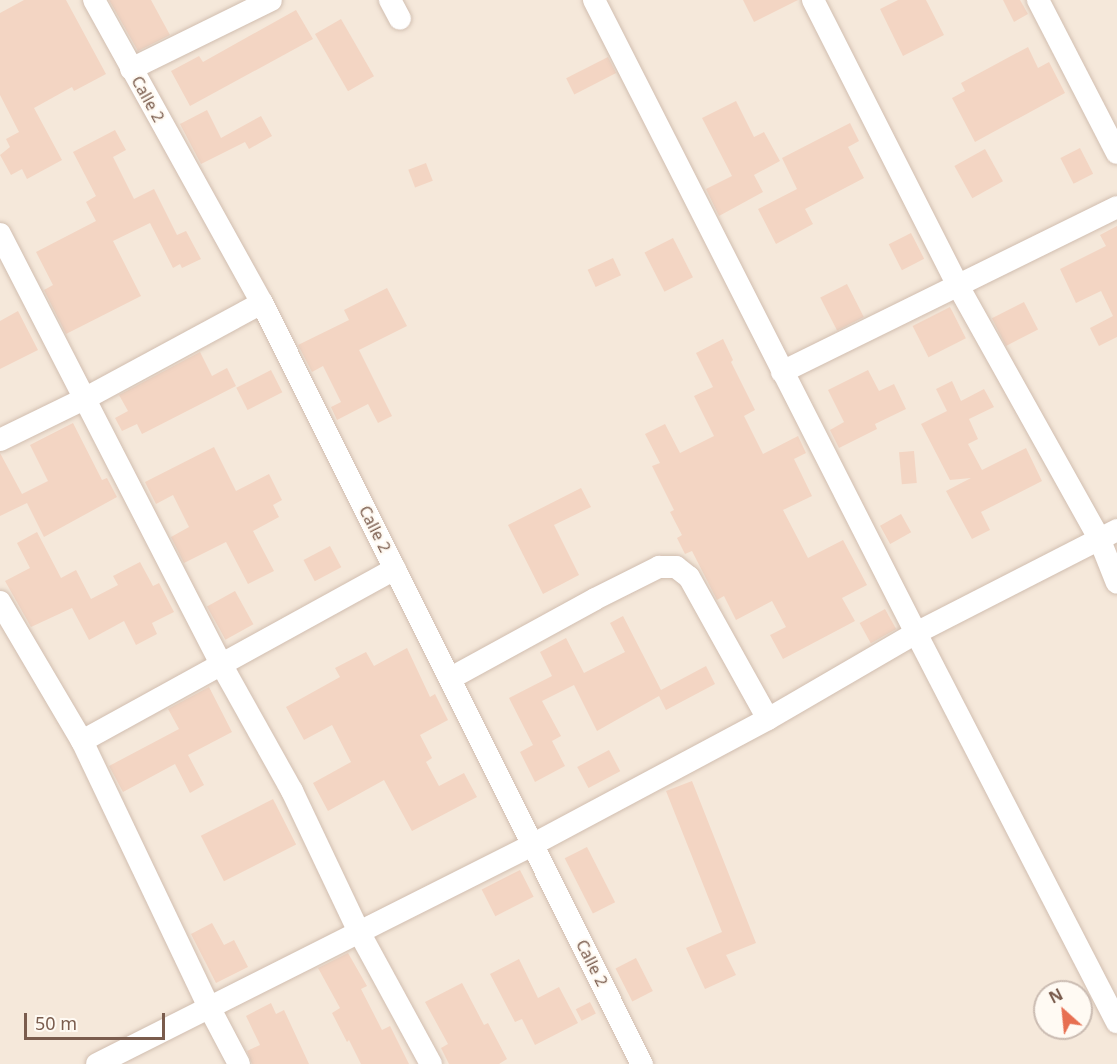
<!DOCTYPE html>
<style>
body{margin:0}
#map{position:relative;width:1117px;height:1064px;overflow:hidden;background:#fdf6ec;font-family:"Noto Sans",sans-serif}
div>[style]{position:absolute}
.residential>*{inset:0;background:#f5e8da}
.building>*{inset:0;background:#f3d5c3;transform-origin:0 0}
.roads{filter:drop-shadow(0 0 2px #d1beb0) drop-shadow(0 0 2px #d1beb0)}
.street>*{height:22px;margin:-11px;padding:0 11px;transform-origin:11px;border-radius:11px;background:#fff}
span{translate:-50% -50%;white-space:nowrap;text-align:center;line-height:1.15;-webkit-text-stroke:4.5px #fffaf3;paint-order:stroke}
.street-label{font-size:16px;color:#7a5c4d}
.north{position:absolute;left:1033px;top:980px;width:60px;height:60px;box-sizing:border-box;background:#fffaf3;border:2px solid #cabbb1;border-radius:50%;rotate:333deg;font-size:16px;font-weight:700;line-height:24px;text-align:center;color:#7a5c4d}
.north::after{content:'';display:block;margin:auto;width:21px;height:27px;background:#e76f51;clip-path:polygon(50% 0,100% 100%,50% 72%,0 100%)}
.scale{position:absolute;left:24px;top:1013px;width:141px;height:27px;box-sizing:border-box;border:3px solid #7a5c4d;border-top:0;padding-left:8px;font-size:18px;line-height:21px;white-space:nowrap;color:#7a5c4d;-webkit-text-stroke:4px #fffaf3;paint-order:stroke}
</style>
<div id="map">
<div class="residential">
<i style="clip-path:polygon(evenodd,0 0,1117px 0,1117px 1064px,0 1064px,0 0,1045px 992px,1081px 992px,1081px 1028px,1045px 1028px,1045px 992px)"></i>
</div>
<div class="building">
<i style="clip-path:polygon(24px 0,66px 0,106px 74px,74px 91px,72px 87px,34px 108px,62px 160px,27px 179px,22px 169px,11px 175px,0 155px,10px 147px,6px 139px,19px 132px,0 95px,0 13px)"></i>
<i style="clip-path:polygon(109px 0,151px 0,170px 35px,138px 51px)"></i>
<i style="clip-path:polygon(743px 0,798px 0,754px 22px)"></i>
<i style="clip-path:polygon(898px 0,926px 0,944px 35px,903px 56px,880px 9px)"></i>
<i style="clip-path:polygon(1003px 0,1020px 0,1028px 14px,1014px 22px)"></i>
<i style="clip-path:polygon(296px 10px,313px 39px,190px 106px,171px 71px,199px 56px,203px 62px)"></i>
<i style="left:341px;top:19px;width:66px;height:30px;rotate:60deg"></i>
<i style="clip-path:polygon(1028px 47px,1038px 68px,1049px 62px,1065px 93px,975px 142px,952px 98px,965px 91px,961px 83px)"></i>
<i style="left:608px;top:57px;width:18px;height:47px;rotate:63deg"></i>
<i style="clip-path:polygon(736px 101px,754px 137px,764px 132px,780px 161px,754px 175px,763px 192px,719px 216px,706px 189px,732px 176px,702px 118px)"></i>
<i style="clip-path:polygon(207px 110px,221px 138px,261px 116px,272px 136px,249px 149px,245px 142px,201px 164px,180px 124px)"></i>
<i style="clip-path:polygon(850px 123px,859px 141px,848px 147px,864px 178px,805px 209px,813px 224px,776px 244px,758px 209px,797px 189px,782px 158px)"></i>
<i style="clip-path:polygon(115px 130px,126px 150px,113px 157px,134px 199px,154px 189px,177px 235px,186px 231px,201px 259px,182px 268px,180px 264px,173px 268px,150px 223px,113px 241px,141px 296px,66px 334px,44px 290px,53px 285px,36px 252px,96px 221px,86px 202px,96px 196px,73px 152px)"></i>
<i style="left:1080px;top:148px;width:29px;height:22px;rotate:63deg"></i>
<i style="left:985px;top:149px;width:37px;height:35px;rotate:61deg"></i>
<i style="left:426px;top:163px;width:19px;height:19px;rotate:69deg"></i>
<i style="clip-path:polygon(1117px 226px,1117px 337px,1099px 346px,1090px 328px,1113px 316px,1101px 291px,1076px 303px,1060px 269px,1106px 246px,1100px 235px)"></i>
<i style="left:911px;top:233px;width:29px;height:25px;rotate:63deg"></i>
<i style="left:673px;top:238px;width:44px;height:32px;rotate:63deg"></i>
<i style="left:613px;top:258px;width:19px;height:28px;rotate:65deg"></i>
<i style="left:847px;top:284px;width:37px;height:30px;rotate:63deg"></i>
<i style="clip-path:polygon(387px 288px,407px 326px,359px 350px,392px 416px,378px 423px,368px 404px,337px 420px,331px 407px,341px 402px,323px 366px,312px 372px,298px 345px,349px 320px,344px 310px)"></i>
<i style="left:1024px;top:302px;width:31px;height:36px;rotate:63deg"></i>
<i style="left:950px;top:307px;width:35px;height:42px;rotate:63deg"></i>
<i style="clip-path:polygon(18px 311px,38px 350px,0 369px,0 321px)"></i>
<i style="clip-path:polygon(723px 339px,733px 360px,731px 362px,755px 410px,744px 416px,763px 454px,798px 436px,806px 453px,794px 459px,812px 496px,783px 510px,808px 558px,843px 540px,867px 585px,842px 598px,855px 621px,783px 659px,770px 635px,786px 627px,772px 601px,736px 620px,724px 596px,717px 600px,692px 551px,685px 554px,677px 538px,682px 535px,670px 512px,674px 510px,652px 466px,660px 463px,645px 434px,665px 424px,680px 453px,714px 436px,694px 396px,713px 387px,696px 353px)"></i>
<i style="clip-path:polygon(200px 352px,212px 376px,227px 368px,236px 386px,142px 434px,137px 424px,122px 431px,115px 418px,128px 411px,119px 395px)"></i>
<i style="left:271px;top:370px;width:25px;height:39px;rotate:63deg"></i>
<i style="clip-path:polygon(868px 370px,879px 391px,894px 384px,906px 409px,875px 424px,877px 429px,839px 448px,830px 430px,844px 422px,828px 390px)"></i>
<i style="clip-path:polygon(952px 381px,961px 401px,984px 389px,994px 407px,969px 419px,978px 439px,968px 444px,982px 470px,1026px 448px,1042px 481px,981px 512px,990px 530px,972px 539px,946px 491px,971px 478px,950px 480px,921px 424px,947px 411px,936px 389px)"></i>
<i style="clip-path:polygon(73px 423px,102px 480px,107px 478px,117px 497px,44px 537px,27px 503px,0 516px,0 453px,22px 494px,48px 481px,30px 445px)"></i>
<i style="clip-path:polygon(214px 447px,236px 491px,269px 474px,282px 500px,273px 505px,279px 517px,253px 531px,274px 571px,248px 584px,226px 542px,184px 563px,171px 537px,189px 527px,173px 495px,156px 504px,145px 482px)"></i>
<i style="left:914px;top:451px;width:32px;height:15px;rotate:85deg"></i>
<i style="clip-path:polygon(581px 488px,591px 507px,554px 525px,579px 575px,543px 594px,508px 525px)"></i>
<i style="left:901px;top:514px;width:21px;height:24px;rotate:61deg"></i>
<i style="clip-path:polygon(37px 532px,61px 578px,76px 570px,91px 599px,118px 585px,113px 576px,140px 562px,153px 586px,159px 583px,174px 612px,152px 623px,157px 634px,136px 645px,124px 621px,89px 640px,72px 608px,31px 627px,5px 581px,30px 568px,17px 543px)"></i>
<i style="left:330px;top:546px;width:24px;height:30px;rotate:62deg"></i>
<i style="left:235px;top:591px;width:38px;height:32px;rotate:61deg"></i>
<i style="left:885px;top:609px;width:23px;height:29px;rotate:61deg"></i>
<i style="clip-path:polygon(623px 616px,661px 690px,706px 666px,715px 684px,666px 710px,659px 696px,597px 731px,574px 685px,542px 701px,561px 736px,552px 741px,565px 766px,535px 782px,520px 752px,533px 745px,509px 698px,552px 676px,540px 652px,566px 638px,584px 673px,625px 652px,610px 623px)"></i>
<i style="clip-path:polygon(407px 648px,430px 697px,435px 694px,448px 720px,420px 735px,432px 758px,426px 762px,439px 786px,464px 773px,477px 797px,412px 831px,384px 780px,328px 811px,313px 783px,351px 762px,332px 725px,304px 740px,286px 707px,340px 677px,335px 668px,366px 652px,374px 666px)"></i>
<i style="clip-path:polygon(209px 687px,232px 732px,188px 755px,204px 785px,190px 793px,175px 764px,123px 792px,109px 766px,179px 729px,168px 709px)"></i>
<i style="left:609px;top:750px;width:24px;height:36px;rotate:62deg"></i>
<i style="clip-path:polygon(692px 781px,756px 943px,726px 955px,736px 975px,705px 989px,686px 948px,722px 932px,666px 791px)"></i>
<i style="left:273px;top:799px;width:51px;height:81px;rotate:63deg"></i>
<i style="left:587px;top:847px;width:62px;height:25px;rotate:63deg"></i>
<i style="left:520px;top:870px;width:30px;height:43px;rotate:63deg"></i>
<i style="clip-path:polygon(212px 923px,224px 945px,234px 940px,248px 967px,216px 983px,191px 934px)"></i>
<i style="clip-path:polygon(348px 953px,367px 986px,361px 989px,382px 1030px,390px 1026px,409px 1064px,361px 1064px,349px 1040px,347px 1042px,332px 1013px,340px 1008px,318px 968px)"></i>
<i style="left:636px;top:958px;width:37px;height:23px;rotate:63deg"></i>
<i style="clip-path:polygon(519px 959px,538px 998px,559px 987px,578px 1023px,535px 1045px,522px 1019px,515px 1022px,490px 974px)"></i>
<i style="clip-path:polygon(462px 983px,484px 1025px,488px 1023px,507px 1059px,499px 1064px,449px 1064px,441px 1048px,448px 1044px,425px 1002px)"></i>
<i style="left:590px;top:1002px;width:13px;height:16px;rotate:63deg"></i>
<i style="clip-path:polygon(271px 1003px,276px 1014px,284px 1010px,309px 1064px,252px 1064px,247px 1051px,260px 1045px,246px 1016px)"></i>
</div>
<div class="roads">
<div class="street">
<i style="left:94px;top:0;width:346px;rotate:61deg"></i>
<i style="left:262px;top:303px;width:851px;rotate:63.47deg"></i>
<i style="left:390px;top:0;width:21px;rotate:62deg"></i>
<i style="left:594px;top:0;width:710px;rotate:63.04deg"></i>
<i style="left:916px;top:633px;width:438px;rotate:62.7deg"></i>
<i style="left:813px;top:0;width:318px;rotate:63.1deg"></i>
<i style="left:957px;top:284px;width:291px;rotate:60.8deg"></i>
<i style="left:1099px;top:538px;width:48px;rotate:68.2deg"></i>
<i style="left:1038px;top:0;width:172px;rotate:62.7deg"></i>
<i style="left:131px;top:69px;width:156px;rotate:-26.2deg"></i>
<i style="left:0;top:234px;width:483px;rotate:62.8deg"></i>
<i style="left:221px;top:664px;width:145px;rotate:60.8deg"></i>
<i style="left:292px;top:791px;width:156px;rotate:64.6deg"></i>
<i style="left:359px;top:932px;width:150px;rotate:61.4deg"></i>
<i style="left:782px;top:372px;width:373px;rotate:-26.2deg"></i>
<i style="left:0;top:440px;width:96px;rotate:-26deg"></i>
<i style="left:86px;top:398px;width:200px;rotate:-28.4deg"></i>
<i style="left:0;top:602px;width:161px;rotate:59.5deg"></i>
<i style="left:82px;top:741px;width:295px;rotate:64.5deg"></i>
<i style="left:209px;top:1007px;width:64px;rotate:62.2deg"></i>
<i style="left:451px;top:678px;width:164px;rotate:-28.7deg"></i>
<i style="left:595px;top:599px;width:72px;rotate:-26.6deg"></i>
<i style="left:659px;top:567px;width:17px"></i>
<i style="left:676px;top:567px;width:16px;rotate:38deg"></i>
<i style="left:689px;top:577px;width:162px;rotate:60.9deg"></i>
<i style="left:82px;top:741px;width:357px;rotate:-28.8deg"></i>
<i style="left:97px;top:1064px;width:487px;rotate:-26.7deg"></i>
<i style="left:532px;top:845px;width:268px;rotate:-28.1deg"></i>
<i style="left:768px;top:719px;width:171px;rotate:-30.2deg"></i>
<i style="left:916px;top:633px;width:226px;rotate:-27.1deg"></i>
</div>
</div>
<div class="street-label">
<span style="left:148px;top:99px;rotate:61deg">Calle 2</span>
<span style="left:375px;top:529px;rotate:63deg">Calle 2</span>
<span style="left:592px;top:963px;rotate:63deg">Calle 2</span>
</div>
<div class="north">N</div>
<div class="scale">50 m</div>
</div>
